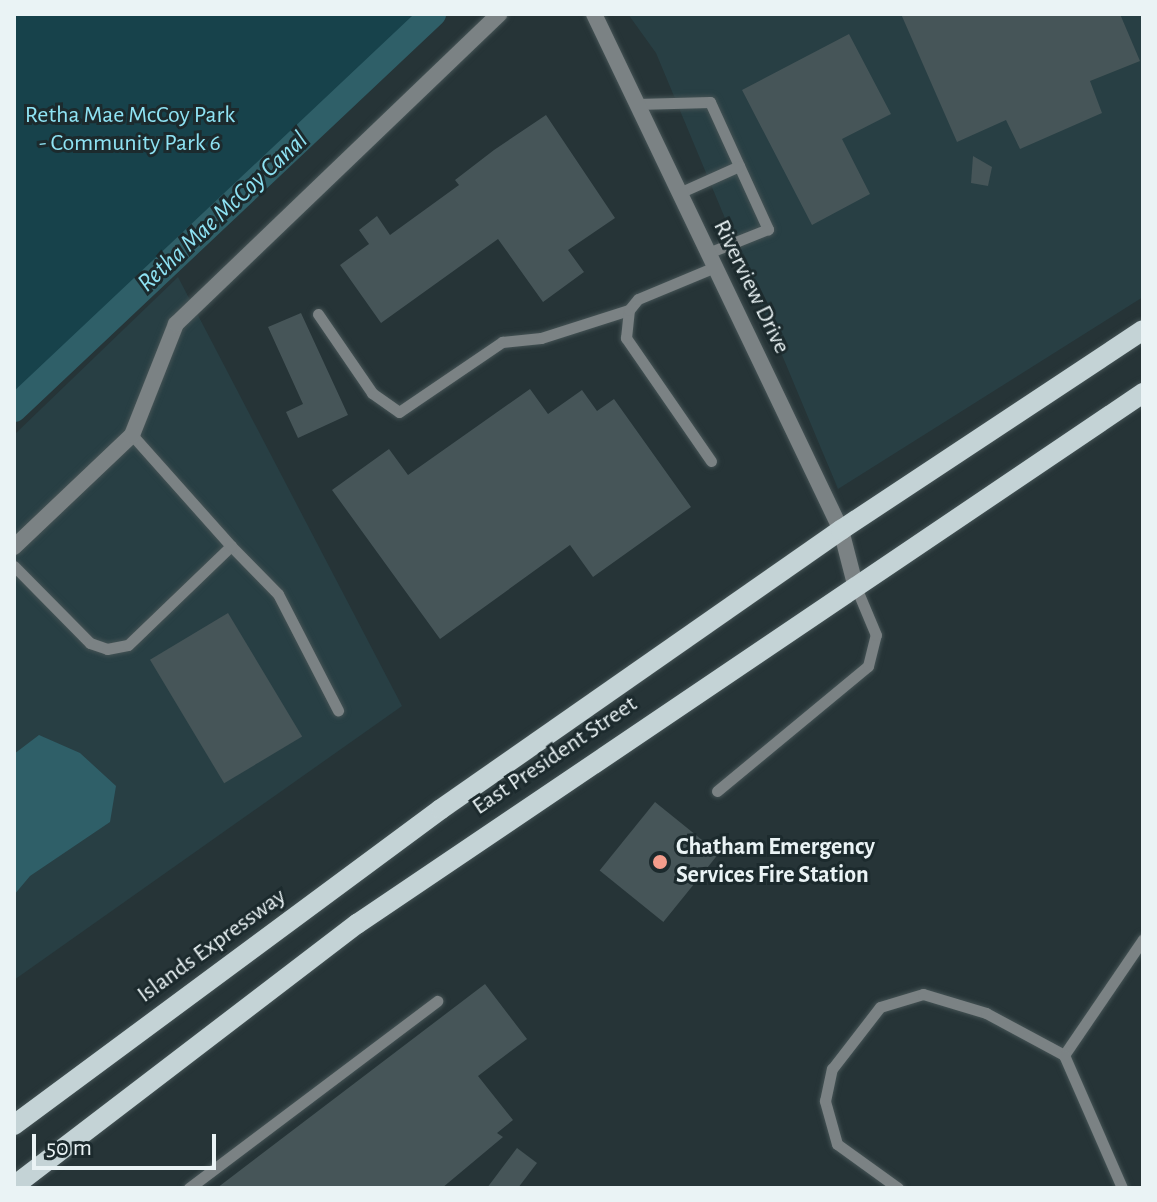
<!DOCTYPE html>
<style>
body{margin:0}
#map{position:relative;width:1157px;height:1202px;overflow:hidden;background:#263437;font-family:"Alegreya Sans",sans-serif}
div>[style]{position:absolute}
.built>*{inset:0;background:#283f44}
.green>*{inset:0;background:#17424b}
.water>*{inset:0;background:#2f5f68}
.canal>*{height:26px;margin:-13px;padding:0 13px;transform-origin:13px;border-radius:13px;background:#2f5f68}
.building>*{inset:0;background:#465558;transform-origin:0 0}
.roads{filter:drop-shadow(0 0 2px #455355) drop-shadow(0 0 2px #455355)}
.lane>*{height:11px;margin:-5.5px;padding:0 5.5px;transform-origin:5.5px;border-radius:5.5px;background:#7b8284}
.street>*{height:16px;margin:-8px;padding:0 8px;transform-origin:8px;border-radius:8px;background:#7b8284}
.primary>*{height:20px;margin:-10px;padding:0 10px;transform-origin:10px;border-radius:10px;background:#c4d3d6}
.dots>*{width:22px;height:22px;translate:-50% -50%;box-sizing:border-box;border:4px solid #1c2a2d;border-radius:50%}
span{translate:-50% -50%;white-space:nowrap;text-align:center;line-height:1.15;-webkit-text-stroke:6px #1c2a2d;paint-order:stroke}
.park-label{font-size:24px;color:#8fe3f4}
.street-label{font-size:24px;color:#eaf3f5}
.poi-label{font-size:24px;color:#eaf3f5;font-weight:700}
.left{translate:0 -50%;text-align:left}
.water-label{font-size:26px;color:#8ee2f3;font-style:italic}
.frame{position:absolute;inset:0;border:16px solid #eaf3f5;pointer-events:none}
.scale{position:absolute;left:32px;top:1134px;width:184px;height:36px;box-sizing:border-box;border:4px solid #eaf3f5;border-top:0;padding-left:10px;font-size:24px;line-height:28px;white-space:nowrap;color:#eaf3f5;-webkit-text-stroke:6px #1c2a2d;paint-order:stroke}
</style>
<div id="map">
<div class="built">
<i style="clip-path:polygon(628px 14px,1143px 14px,1143px 297px,838px 489px,656px 53px)"></i>
<i style="clip-path:polygon(178px 277px,402px 706px,14px 980px,14px 435px)"></i>
</div>
<div class="green">
<i style="clip-path:polygon(14px 14px,433px 14px,14px 400px)"></i>
</div>
<div class="water">
<i style="clip-path:polygon(39px 735px,80px 753px,116px 786px,110px 822px,30px 876px,14px 895px,14px 754px)"></i>
</div>
<div class="canal">
<i style="left:14px;top:409px;width:576px;rotate:-43.31deg"></i>
</div>
<div class="building">
<i style="clip-path:polygon(901px 14px,1120px 14px,1140px 61px,1090px 81px,1102px 113px,1020px 149px,1006px 120px,957px 142px)"></i>
<i style="clip-path:polygon(849px 34px,891px 114px,842px 139px,870px 194px,812px 225px,742px 90px)"></i>
<i style="clip-path:polygon(546px 115px,615px 218px,568px 250px,584px 272px,543px 302px,498px 239px,381px 323px,340px 265px,369px 244px,359px 230px,377px 216px,390px 235px,459px 185px,455px 180px,494px 150px)"></i>
<i style="clip-path:polygon(973px 156px,992px 167px,988px 186px,971px 183px)"></i>
<i style="clip-path:polygon(301px 313px,348px 415px,298px 438px,286px 412px,303px 404px,268px 327px)"></i>
<i style="clip-path:polygon(530px 389px,548px 414px,582px 390px,597px 411px,614px 399px,691px 507px,593px 577px,570px 545px,440px 639px,332px 490px,389px 449px,408px 475px)"></i>
<i style="left:228px;top:613px;width:144px;height:91px;rotate:59deg"></i>
<i style="left:655px;top:802px;width:82px;height:88px;rotate:39deg"></i>
<i style="clip-path:polygon(485px 984px,527px 1039px,478px 1076px,513px 1120px,497px 1133px,503px 1137px,442px 1188px,217px 1188px)"></i>
<i style="clip-path:polygon(517px 1148px,537px 1163px,518px 1188px,487px 1188px)"></i>
</div>
<div class="roads">
<div class="lane">
<i style="left:637px;top:104px;width:73px;rotate:-1.6deg"></i>
<i style="left:710px;top:102px;width:140px;rotate:65.5deg"></i>
<i style="left:768px;top:229px;width:65px;rotate:158.2deg"></i>
<i style="left:679px;top:193px;width:66px;rotate:-24.2deg"></i>
<i style="left:318px;top:314px;width:96px;rotate:55.6deg"></i>
<i style="left:372px;top:393px;width:33px;rotate:35deg"></i>
<i style="left:399px;top:412px;width:125px;rotate:-34.2deg"></i>
<i style="left:502px;top:342px;width:39px;rotate:-6deg"></i>
<i style="left:541px;top:338px;width:92px;rotate:-17.7deg"></i>
<i style="left:711px;top:461px;width:150px;rotate:-124.6deg"></i>
<i style="left:626px;top:338px;width:28px;rotate:-84deg"></i>
<i style="left:629px;top:310px;width:14px;rotate:-51deg"></i>
<i style="left:638px;top:299px;width:83px;rotate:-22.6deg"></i>
<i style="left:231px;top:546px;width:67px;rotate:45.6deg"></i>
<i style="left:278px;top:594px;width:131px;rotate:62.7deg"></i>
<i style="left:14px;top:566px;width:108px;rotate:45.4deg"></i>
<i style="left:90px;top:643px;width:18px;rotate:19deg"></i>
<i style="left:107px;top:649px;width:21px;rotate:-11deg"></i>
<i style="left:128px;top:645px;width:143px;rotate:-43.9deg"></i>
<i style="left:231px;top:546px;width:149px;rotate:-131.7deg"></i>
<i style="left:717px;top:791px;width:196px;rotate:-39.6deg"></i>
<i style="left:868px;top:666px;width:32px;rotate:-76deg"></i>
<i style="left:876px;top:635px;width:54px;rotate:-112.8deg"></i>
<i style="left:1064px;top:1055px;width:140px;rotate:-55.7deg"></i>
<i style="left:189px;top:1188px;width:311px;rotate:-37deg"></i>
<i style="left:898px;top:1188px;width:75px;rotate:-144.2deg"></i>
<i style="left:837px;top:1144px;width:45px;rotate:-105.6deg"></i>
<i style="left:825px;top:1101px;width:33px;rotate:-78deg"></i>
<i style="left:832px;top:1069px;width:78px;rotate:-52.3deg"></i>
<i style="left:880px;top:1007px;width:45px;rotate:-16.8deg"></i>
<i style="left:923px;top:994px;width:66px;rotate:16.8deg"></i>
<i style="left:986px;top:1013px;width:89px;rotate:28.3deg"></i>
<i style="left:1064px;top:1055px;width:145px;rotate:66.4deg"></i>
</div>
<div class="street">
<i style="left:594px;top:14px;width:572px;rotate:64.42deg"></i>
<i style="left:841px;top:530px;width:56px;rotate:75.5deg"></i>
<i style="left:14px;top:547px;width:163px;rotate:-43.5deg"></i>
<i style="left:132px;top:435px;width:119px;rotate:-68.4deg"></i>
<i style="left:176px;top:324px;width:448px;rotate:-43.8deg"></i>
</div>
<div class="primary">
<i style="left:14px;top:1125px;width:531px;rotate:-36.5deg"></i>
<i style="left:441px;top:809px;width:488px;rotate:-34.9deg"></i>
<i style="left:841px;top:530px;width:362px;rotate:-33.5deg"></i>
<i style="left:14px;top:1186px;width:432px;rotate:-37.4deg"></i>
<i style="left:357px;top:924px;width:949px;rotate:-34.04deg"></i>
</div>
</div>
<div class="dots">
<i style="left:660px;top:862px;background:#f49d8c"></i>
</div>
<div class="park-label">
<span style="left:130px;top:130px">Retha Mae McCoy Park<br>- Community Park 6</span>
</div>
<div class="street-label">
<span style="left:751px;top:287px;rotate:64deg">Riverview Drive</span>
<span style="left:555px;top:756px;rotate:-34deg">East President Street</span>
<span style="left:212px;top:946px;rotate:-36deg">Islands Expressway</span>
</div>
<div class="poi-label">
<span class="left" style="left:676px;top:862px">Chatham Emergency<br>Services Fire Station</span>
</div>
<div class="water-label">
<span style="left:223px;top:212px;rotate:-43deg">Retha Mae McCoy Canal</span>
</div>
<div class="frame"></div>
<div class="scale">50 m</div>
</div>
